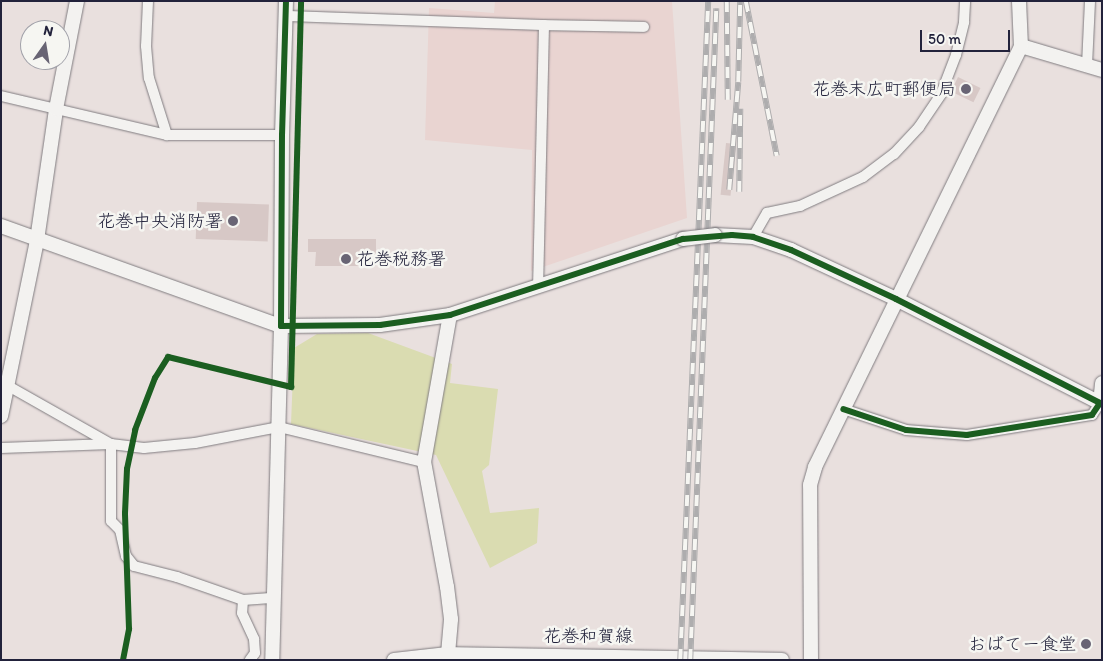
<!DOCTYPE html>
<meta charset="utf-8">
<style>
body{margin:0}
#map{position:relative;width:1103px;height:661px;overflow:hidden;background:#e9e0de;font-family:Itim,"Klee One",sans-serif}
div>[style]{position:absolute}
.built>*{inset:0;background:#e9d4d1}
.green>*{inset:0;background:#dadcb1}
.building>*{inset:0;background:#d7c8c6;transform-origin:0 0}
.roads{filter:drop-shadow(0 0 1px #807c80) drop-shadow(0 0 1px #807c80)}
.street>*{height:10px;margin:-5px;padding:0 5px;transform-origin:5px;border-radius:5px;background:#f3f2f0}
.secondary>*{height:14px;margin:-7px;padding:0 7px;transform-origin:7px;border-radius:7px;background:#f3f2f0}
.rail>*{height:5.5px;margin-top:-2.75px;transform-origin:0;background:repeating-linear-gradient(90deg,#f6f6f2 0 11px,#aeadae 0 22px);box-sizing:border-box;border-block:1px solid #aeadae}
.bridges{filter:drop-shadow(0 0 1px #807c80) drop-shadow(0 0 1px #807c80)}
.secondary-bridge>*{height:14px;margin:-7px;padding:0 7px;transform-origin:7px;border-radius:7px;background:#f3f2f0}
.cycleway>*{height:6px;margin:-3px;padding:0 3px;transform-origin:3px;border-radius:3px;background:#1b5e20}
.dots>*{width:14px;height:14px;translate:-50% -50%;box-sizing:border-box;border:2px solid #f6f6f2;border-radius:50%}
span{translate:-50% -50%;white-space:nowrap;text-align:center;line-height:1.15;-webkit-text-stroke:5px #f6f6f2;paint-order:stroke}
.poi-label{font-size:18px;color:#22223b}
.right{translate:-100% -50%;text-align:right}
.left{translate:0 -50%;text-align:left}
.street-label{font-size:18px;color:#22223b}
.frame{position:absolute;inset:0;border:2px solid #22223b;pointer-events:none}
.north{position:absolute;left:20px;top:20px;width:50px;height:50px;box-sizing:border-box;background:#f6f6f2;border:1px solid #a1a1a9;border-radius:50%;rotate:13deg;font-size:14px;font-weight:700;line-height:20px;text-align:center;color:#22223b}
.north::after{content:'';display:block;margin:auto;width:18px;height:22px;background:#686474;clip-path:polygon(50% 0,100% 100%,50% 72%,0 100%)}
.scale{position:absolute;left:920px;top:30px;width:90px;height:22px;box-sizing:border-box;border:2px solid #22223b;border-top:0;padding-left:6px;font-size:15px;line-height:18px;white-space:nowrap;color:#22223b;-webkit-text-stroke:4px #f6f6f2;paint-order:stroke}
</style>
<div id="map">
<div class="built">
<i style="clip-path:polygon(495px 1px,672px 1px,687px 218px,531px 271px,532px 150px,425px 140px,429px 8px,494px 13px)"></i>
</div>
<div class="green">
<i style="clip-path:polygon(368px 333px,452px 364px,450px 383px,498px 389px,489px 465px,482px 471px,490px 513px,539px 508px,537px 543px,490px 568px,436px 455px,291px 424px,294px 348px,317px 334px)"></i>
</div>
<div class="building">
<i style="left:958px;top:77px;width:25px;height:16px;rotate:26deg"></i>
<i style="left:726px;top:143px;width:10px;height:52px;rotate:6deg"></i>
<i style="left:197px;top:202px;width:72px;height:37px;rotate:2deg"></i>
<i style="clip-path:polygon(308px 239px,376px 239px,376px 266px,315px 266px,316px 252px,308px 252px)"></i>
</div>
<div class="roads">
<div class="street">
<i style="left:148px;top:1px;width:45px;rotate:92.5deg"></i>
<i style="left:146px;top:46px;width:32px;rotate:85deg"></i>
<i style="left:149px;top:78px;width:60px;rotate:72.5deg"></i>
<i style="left:286px;top:16px;width:258px;rotate:2deg"></i>
<i style="left:544px;top:25px;width:261px;rotate:91.3deg"></i>
<i style="left:544px;top:25px;width:100px;rotate:1.1deg"></i>
<i style="left:1087px;top:65px;width:64px;rotate:-87.3deg"></i>
<i style="left:1px;top:96px;width:171px;rotate:13.2deg"></i>
<i style="left:167px;top:135px;width:115px"></i>
<i style="left:753px;top:237px;width:28px;rotate:-60deg"></i>
<i style="left:767px;top:213px;width:34px;rotate:-12deg"></i>
<i style="left:800px;top:206px;width:69px;rotate:-24.7deg"></i>
<i style="left:863px;top:177px;width:39px;rotate:-37deg"></i>
<i style="left:894px;top:154px;width:37px;rotate:-47deg"></i>
<i style="left:919px;top:127px;width:40px;rotate:-56deg"></i>
<i style="left:941px;top:94px;width:42px;rotate:-69deg"></i>
<i style="left:956px;top:55px;width:34px;rotate:-76deg"></i>
<i style="left:964px;top:22px;width:21px;rotate:-87deg"></i>
<i style="left:3px;top:383px;width:124px;rotate:29.5deg"></i>
<i style="left:111px;top:444px;width:77px;rotate:90deg"></i>
<i style="left:111px;top:521px;width:13px;rotate:45deg"></i>
<i style="left:120px;top:530px;width:27px;rotate:77deg"></i>
<i style="left:126px;top:556px;width:13px;rotate:51deg"></i>
<i style="left:134px;top:566px;width:44px;rotate:14.3deg"></i>
<i style="left:177px;top:577px;width:70px;rotate:19.2deg"></i>
<i style="left:243px;top:600px;width:31px;rotate:-4deg"></i>
<i style="left:843px;top:409px;width:66px;rotate:18.4deg"></i>
<i style="left:906px;top:430px;width:61px;rotate:4.7deg"></i>
<i style="left:967px;top:435px;width:127px;rotate:-9.1deg"></i>
<i style="left:1092px;top:415px;width:14px;rotate:-56deg"></i>
<i style="left:1px;top:448px;width:110px;rotate:-2.1deg"></i>
<i style="left:111px;top:444px;width:33px;rotate:7deg"></i>
<i style="left:144px;top:448px;width:51px;rotate:-5.6deg"></i>
<i style="left:195px;top:443px;width:86px;rotate:-10.8deg"></i>
<i style="left:279px;top:427px;width:149px;rotate:13.6deg"></i>
<i style="left:243px;top:600px;width:13px;rotate:94deg"></i>
<i style="left:242px;top:613px;width:29px;rotate:65deg"></i>
<i style="left:254px;top:639px;width:14px;rotate:86deg"></i>
<i style="left:255px;top:653px;width:9px;rotate:126deg"></i>
</div>
<div class="secondary">
<i style="left:286px;top:1px;width:134px;rotate:91.7deg"></i>
<i style="left:282px;top:135px;width:191px;rotate:90.3deg"></i>
<i style="left:281px;top:326px;width:99px;rotate:-0.6deg"></i>
<i style="left:380px;top:325px;width:71px;rotate:-8.1deg"></i>
<i style="left:450px;top:315px;width:245px;rotate:-18.1deg"></i>
<i style="left:1019px;top:1px;width:45px;rotate:87.5deg"></i>
<i style="left:1021px;top:46px;width:84px;rotate:16.5deg"></i>
<i style="left:1px;top:226px;width:297px;rotate:19.7deg"></i>
<i style="left:281px;top:326px;width:334px;rotate:91.5deg"></i>
<i style="left:715px;top:235px;width:38px;rotate:3deg"></i>
<i style="left:753px;top:237px;width:40px;rotate:18.9deg"></i>
<i style="left:791px;top:250px;width:116px;rotate:25deg"></i>
<i style="left:896px;top:299px;width:231px;rotate:27deg"></i>
<i style="left:1100px;top:403px;width:20px;rotate:-84deg"></i>
<i style="left:1px;top:416px;width:180px;rotate:-78.4deg"></i>
<i style="left:37px;top:240px;width:132px;rotate:-81.7deg"></i>
<i style="left:56px;top:109px;width:110px;rotate:-79deg"></i>
<i style="left:448px;top:654px;width:35px;rotate:-85deg"></i>
<i style="left:451px;top:619px;width:32px;rotate:-97deg"></i>
<i style="left:447px;top:587px;width:127px;rotate:-100.4deg"></i>
<i style="left:424px;top:462px;width:149px;rotate:-80deg"></i>
<i style="left:394px;top:660px;width:54px;rotate:-6.3deg"></i>
<i style="left:448px;top:654px;width:334px;rotate:1deg"></i>
<i style="left:811px;top:660px;width:175px;rotate:-90.3deg"></i>
<i style="left:810px;top:485px;width:19px;rotate:-74deg"></i>
<i style="left:815px;top:467px;width:469px;rotate:-63.9deg"></i>
</div>
</div>
<div class="rail">
<i style="left:727px;top:1px;width:99px;rotate:89.4deg"></i>
<i style="left:746px;top:1px;width:158px;rotate:78.7deg"></i>
<i style="left:729px;top:190px;width:108px;rotate:-85.2deg"></i>
<i style="left:738px;top:82px;width:81px;rotate:-88.6deg"></i>
<i style="left:739px;top:192px;width:83px;rotate:-89.3deg"></i>
<i style="left:680px;top:660px;width:660px;rotate:-87.57deg"></i>
<i style="left:690px;top:660px;width:652px;rotate:-87.71deg"></i>
</div>
<div class="bridges">
<div class="secondary-bridge">
<i style="left:683px;top:239px;width:32px;rotate:-7deg"></i>
</div>
</div>
<div class="cycleway">
<i style="left:286px;top:1px;width:134px;rotate:91.7deg"></i>
<i style="left:282px;top:135px;width:191px;rotate:90.3deg"></i>
<i style="left:281px;top:326px;width:99px;rotate:-0.6deg"></i>
<i style="left:380px;top:325px;width:71px;rotate:-8.1deg"></i>
<i style="left:450px;top:315px;width:245px;rotate:-18.1deg"></i>
<i style="left:683px;top:239px;width:49px;rotate:-4.7deg"></i>
<i style="left:732px;top:235px;width:21px;rotate:5deg"></i>
<i style="left:753px;top:237px;width:40px;rotate:18.9deg"></i>
<i style="left:791px;top:250px;width:116px;rotate:25deg"></i>
<i style="left:896px;top:299px;width:229px;rotate:27deg"></i>
<i style="left:1100px;top:403px;width:14px;rotate:124deg"></i>
<i style="left:1092px;top:415px;width:127px;rotate:170.9deg"></i>
<i style="left:967px;top:435px;width:61px;rotate:-175.3deg"></i>
<i style="left:906px;top:430px;width:66px;rotate:-161.6deg"></i>
<i style="left:123px;top:660px;width:32px;rotate:-79deg"></i>
<i style="left:129px;top:629px;width:116px;rotate:-92deg"></i>
<i style="left:125px;top:513px;width:44px;rotate:-87.4deg"></i>
<i style="left:127px;top:469px;width:40px;rotate:-78deg"></i>
<i style="left:135px;top:430px;width:56px;rotate:-69deg"></i>
<i style="left:155px;top:378px;width:25px;rotate:-58deg"></i>
<i style="left:168px;top:357px;width:127px;rotate:13.7deg"></i>
<i style="left:291px;top:387px;width:386px;rotate:-88.5deg"></i>
</div>
<div class="dots">
<i style="left:966px;top:89px;background:#686474"></i>
<i style="left:233px;top:221px;background:#686474"></i>
<i style="left:346px;top:259px;background:#686474"></i>
<i style="left:1086px;top:644px;background:#686474"></i>
</div>
<div class="poi-label">
<span class="right" style="left:956px;top:89px">花巻末広町郵便局</span>
<span class="right" style="left:223px;top:221px">花巻中央消防署</span>
<span class="left" style="left:356px;top:259px">花巻税務署</span>
<span class="right" style="left:1076px;top:644px">おばてー食堂</span>
</div>
<div class="street-label">
<span style="left:588px;top:636px">花巻和賀線</span>
</div>
<div class="frame"></div>
<div class="north">N</div>
<div class="scale">50 m</div>
</div>
